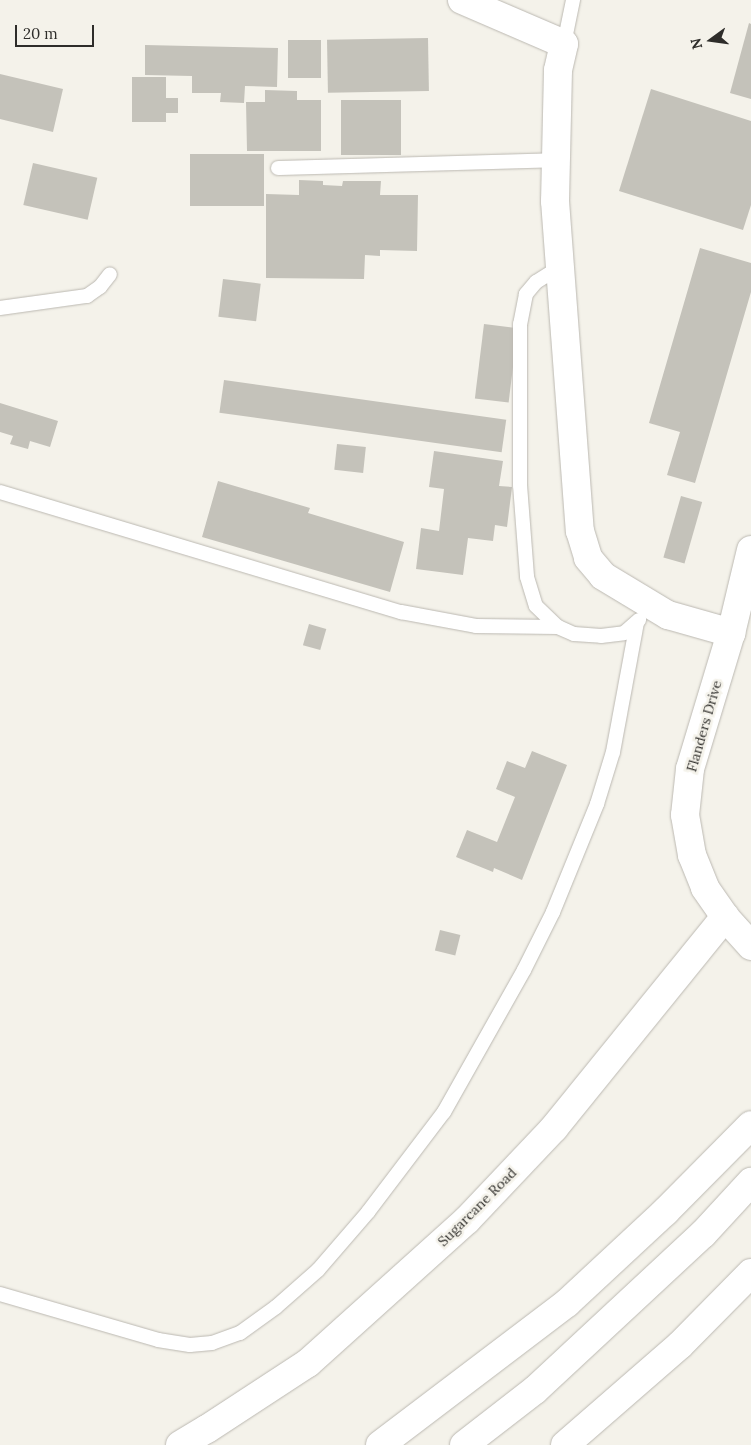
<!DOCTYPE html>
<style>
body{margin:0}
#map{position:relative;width:751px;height:1445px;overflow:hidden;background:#f4f2ea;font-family:Lora,serif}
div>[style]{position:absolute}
.building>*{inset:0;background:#c4c2ba;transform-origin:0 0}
.roads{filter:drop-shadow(0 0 1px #bbb8b1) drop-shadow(0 0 1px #bbb8b1)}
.service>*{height:14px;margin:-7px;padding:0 7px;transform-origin:7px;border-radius:7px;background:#fff}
.minor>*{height:28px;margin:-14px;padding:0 14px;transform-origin:14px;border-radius:14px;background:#fff}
.tertiary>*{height:28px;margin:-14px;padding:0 14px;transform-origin:14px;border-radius:14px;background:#fff}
.motorway>*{height:28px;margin:-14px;padding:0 14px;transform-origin:14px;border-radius:14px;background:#fff}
span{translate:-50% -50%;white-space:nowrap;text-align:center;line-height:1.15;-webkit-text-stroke:5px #f4f2ea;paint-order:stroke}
.street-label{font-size:14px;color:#2e2d2a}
.north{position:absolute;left:686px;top:15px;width:50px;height:50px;-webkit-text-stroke:4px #f4f2ea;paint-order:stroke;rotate:256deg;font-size:14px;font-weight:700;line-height:20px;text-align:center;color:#2e2d2a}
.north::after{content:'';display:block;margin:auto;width:18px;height:22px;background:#2e2d2a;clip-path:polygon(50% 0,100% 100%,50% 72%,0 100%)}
.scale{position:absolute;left:15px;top:25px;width:79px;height:22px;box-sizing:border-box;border:2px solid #2e2d2a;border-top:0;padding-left:6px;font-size:15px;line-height:18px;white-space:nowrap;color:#2e2d2a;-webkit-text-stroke:4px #f4f2ea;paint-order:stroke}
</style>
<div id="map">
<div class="building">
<i style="clip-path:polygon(749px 23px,751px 24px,751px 99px,730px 93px)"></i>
<i style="left:428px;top:38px;width:53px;height:101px;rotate:89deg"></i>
<i style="left:288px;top:40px;width:33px;height:38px"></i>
<i style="clip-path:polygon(145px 45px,278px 48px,277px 87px,245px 86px,244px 103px,220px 102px,221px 93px,192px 93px,192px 76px,145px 75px)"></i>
<i style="clip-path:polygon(0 74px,63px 89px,53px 132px,0 119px)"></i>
<i style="clip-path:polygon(132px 77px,166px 77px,166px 98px,178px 98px,178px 113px,166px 113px,166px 122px,132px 122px)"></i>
<i style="clip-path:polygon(651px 89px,751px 121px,751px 205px,743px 230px,619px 191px)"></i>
<i style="clip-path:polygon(265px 90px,297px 91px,297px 100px,321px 100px,321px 151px,247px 151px,246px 102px,265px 102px)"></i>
<i style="left:341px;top:100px;width:60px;height:55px"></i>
<i style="left:190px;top:154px;width:74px;height:52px"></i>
<i style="left:33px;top:163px;width:66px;height:43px;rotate:13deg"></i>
<i style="clip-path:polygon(299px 180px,323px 181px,323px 185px,342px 186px,343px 181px,381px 181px,380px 195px,418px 195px,417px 251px,380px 250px,380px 256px,365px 255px,364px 279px,266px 278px,266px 194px,299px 195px)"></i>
<i style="clip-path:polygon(700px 248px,751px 263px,751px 292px,695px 483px,667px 475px,680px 432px,649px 423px)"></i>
<i style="left:223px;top:279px;width:38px;height:38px;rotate:7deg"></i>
<i style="left:484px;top:324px;width:34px;height:75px;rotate:7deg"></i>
<i style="left:224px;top:380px;width:285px;height:33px;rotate:8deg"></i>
<i style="clip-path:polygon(0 403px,58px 421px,50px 447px,30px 441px,28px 449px,10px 444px,13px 436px,0 432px)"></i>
<i style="left:337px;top:444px;width:29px;height:26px;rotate:6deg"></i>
<i style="clip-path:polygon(434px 451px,503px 461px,499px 486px,512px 487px,507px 527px,495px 525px,493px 541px,468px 538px,463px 575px,416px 569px,421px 528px,439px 531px,444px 489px,429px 487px)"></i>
<i style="clip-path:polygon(218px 481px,310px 508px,308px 513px,404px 542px,390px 592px,202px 537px)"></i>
<i style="left:681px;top:496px;width:22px;height:64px;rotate:16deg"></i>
<i style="left:309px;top:624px;width:18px;height:22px;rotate:16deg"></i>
<i style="clip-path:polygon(532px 751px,567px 765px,522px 880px,494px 868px,493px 872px,456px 857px,467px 830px,497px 842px,515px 797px,496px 789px,507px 761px,525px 768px)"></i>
<i style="left:440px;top:930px;width:21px;height:21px;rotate:14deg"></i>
</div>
<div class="roads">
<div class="service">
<i style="left:564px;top:44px;width:45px;rotate:-78.4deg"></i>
<i style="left:278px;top:168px;width:278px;rotate:-1.6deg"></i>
<i style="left:560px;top:267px;width:28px;rotate:148deg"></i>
<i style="left:536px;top:282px;width:16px;rotate:130deg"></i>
<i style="left:526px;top:294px;width:31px;rotate:101deg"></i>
<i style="left:520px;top:324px;width:161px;rotate:90deg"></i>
<i style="left:520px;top:485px;width:92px;rotate:85.6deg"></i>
<i style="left:527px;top:577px;width:30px;rotate:73deg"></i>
<i style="left:536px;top:606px;width:30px;rotate:44deg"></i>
<i style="left:558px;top:627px;width:17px;rotate:24deg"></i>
<i style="left:574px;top:634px;width:27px;rotate:4deg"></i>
<i style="left:601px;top:636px;width:23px;rotate:-7deg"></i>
<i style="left:624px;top:633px;width:20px;rotate:-41deg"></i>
<i style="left:0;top:308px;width:88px;rotate:-7.9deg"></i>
<i style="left:87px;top:296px;width:16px;rotate:-35deg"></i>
<i style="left:100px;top:287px;width:16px;rotate:-52deg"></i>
<i style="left:0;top:492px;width:419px;rotate:16.7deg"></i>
<i style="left:401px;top:612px;width:76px;rotate:10.6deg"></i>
<i style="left:476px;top:626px;width:82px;rotate:0.7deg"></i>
<i style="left:0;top:1294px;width:165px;rotate:16.2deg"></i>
<i style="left:158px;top:1340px;width:32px;rotate:9deg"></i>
<i style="left:190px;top:1345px;width:22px;rotate:-5deg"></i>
<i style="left:212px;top:1343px;width:30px;rotate:-20deg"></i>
<i style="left:240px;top:1333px;width:44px;rotate:-35.8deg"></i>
<i style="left:276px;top:1307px;width:56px;rotate:-41.4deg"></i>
<i style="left:318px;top:1270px;width:77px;rotate:-49.2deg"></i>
<i style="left:368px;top:1212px;width:126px;rotate:-52.8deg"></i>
<i style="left:444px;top:1112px;width:163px;rotate:-60.6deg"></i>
<i style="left:524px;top:970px;width:65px;rotate:-63.4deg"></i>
<i style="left:553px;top:912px;width:117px;rotate:-67.8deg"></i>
<i style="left:597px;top:804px;width:54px;rotate:-72.9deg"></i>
<i style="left:613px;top:752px;width:131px;rotate:-79.5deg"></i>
</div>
<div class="minor">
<i style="left:462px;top:0;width:111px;rotate:23.3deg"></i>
<i style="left:564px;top:44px;width:27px;rotate:103deg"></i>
<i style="left:558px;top:70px;width:131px;rotate:91.3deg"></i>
<i style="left:555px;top:201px;width:331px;rotate:85.7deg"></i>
<i style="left:580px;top:531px;width:28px;rotate:73deg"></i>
<i style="left:588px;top:558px;width:23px;rotate:50deg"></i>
<i style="left:603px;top:576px;width:76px;rotate:31deg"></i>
<i style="left:668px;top:615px;width:66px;rotate:15.9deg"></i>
<i style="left:180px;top:1445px;width:31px;rotate:-31deg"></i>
<i style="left:207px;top:1429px;width:121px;rotate:-33.2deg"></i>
<i style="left:308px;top:1363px;width:214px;rotate:-42deg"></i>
<i style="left:467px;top:1220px;width:127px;rotate:-46.6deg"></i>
<i style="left:554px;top:1128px;width:272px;rotate:-51deg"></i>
</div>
<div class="tertiary">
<i style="left:751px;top:550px;width:85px;rotate:103.5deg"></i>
<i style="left:731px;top:633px;width:142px;rotate:106.8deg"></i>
<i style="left:690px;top:769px;width:46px;rotate:96.2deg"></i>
<i style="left:685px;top:815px;width:41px;rotate:80.1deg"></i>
<i style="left:692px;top:855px;width:35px;rotate:68deg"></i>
<i style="left:705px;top:888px;width:35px;rotate:55deg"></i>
<i style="left:725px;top:917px;width:39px;rotate:48deg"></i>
</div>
<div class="motorway">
<i style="left:380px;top:1445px;width:235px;rotate:-37.2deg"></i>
<i style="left:567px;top:1303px;width:134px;rotate:-42.9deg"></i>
<i style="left:665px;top:1212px;width:122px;rotate:-45.3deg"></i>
<i style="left:464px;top:1445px;width:90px;rotate:-37.8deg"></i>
<i style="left:535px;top:1390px;width:229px;rotate:-42.9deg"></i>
<i style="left:703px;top:1234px;width:71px;rotate:-47.3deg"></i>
<i style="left:565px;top:1445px;width:152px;rotate:-41deg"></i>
<i style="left:680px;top:1345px;width:101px;rotate:-45.4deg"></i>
</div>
</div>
<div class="street-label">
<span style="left:704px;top:726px;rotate:-74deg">Flanders Drive</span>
<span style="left:477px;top:1207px;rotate:-45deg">Sugarcane Road</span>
</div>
<div class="north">N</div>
<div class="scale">20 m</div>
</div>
